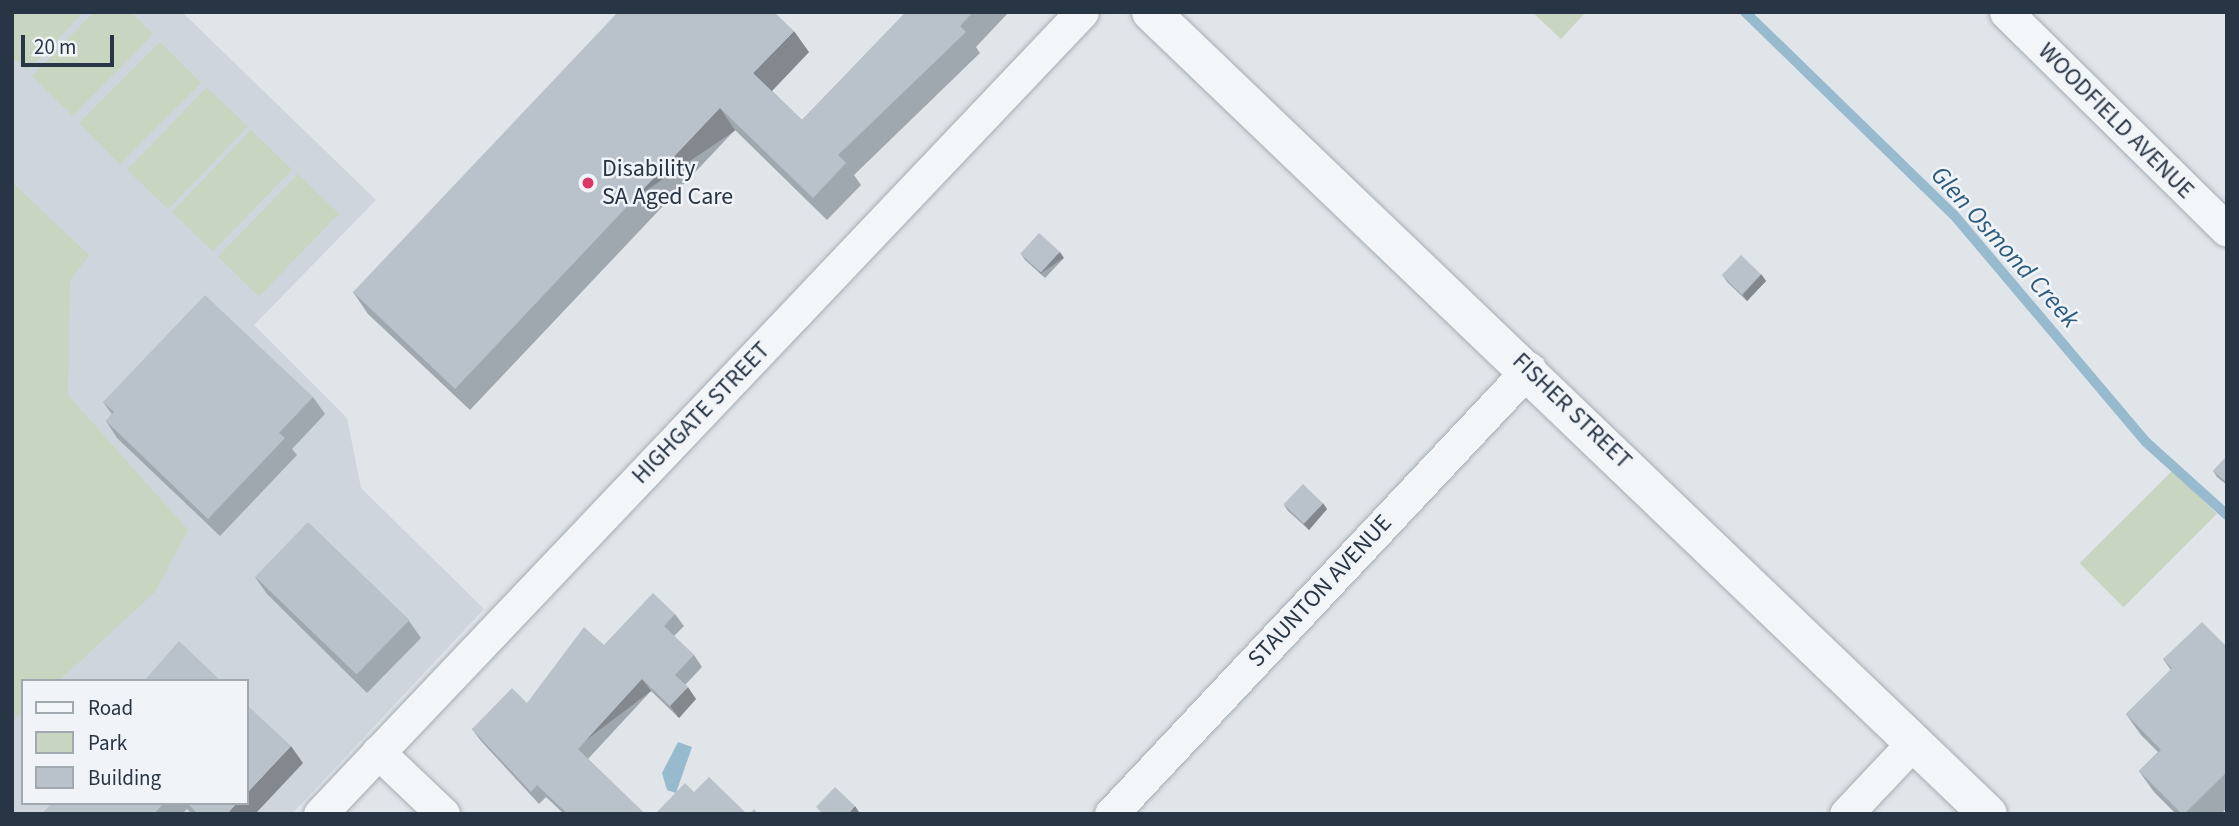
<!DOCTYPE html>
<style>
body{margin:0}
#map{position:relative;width:2239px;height:826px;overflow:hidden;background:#e0e5ea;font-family:"Source Sans 3",sans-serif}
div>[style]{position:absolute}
.built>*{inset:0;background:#ced5dd}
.green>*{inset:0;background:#c8d5c0;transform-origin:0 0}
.water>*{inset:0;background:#97bace}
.stream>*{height:10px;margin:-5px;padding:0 5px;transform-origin:5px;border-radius:5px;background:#97bace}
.roads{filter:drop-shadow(0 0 2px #a5adb5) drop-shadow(0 0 2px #a5adb5)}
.minor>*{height:33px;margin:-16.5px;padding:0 16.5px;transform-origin:16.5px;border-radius:16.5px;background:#f3f6f8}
.tertiary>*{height:38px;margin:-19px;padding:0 19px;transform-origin:19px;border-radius:19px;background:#f3f6f8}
.wall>*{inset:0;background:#9fa7af}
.shaded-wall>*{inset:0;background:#82888e;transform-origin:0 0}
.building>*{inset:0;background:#b9c2cb;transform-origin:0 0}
.dots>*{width:19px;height:19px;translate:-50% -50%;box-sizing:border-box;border:4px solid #f0f4f8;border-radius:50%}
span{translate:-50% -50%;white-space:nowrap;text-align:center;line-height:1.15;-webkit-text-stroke:5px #f0f4f8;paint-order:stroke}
.street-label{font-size:24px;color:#273544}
.poi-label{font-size:24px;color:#273544}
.left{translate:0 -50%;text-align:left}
.water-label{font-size:26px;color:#2c5b7c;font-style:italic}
.frame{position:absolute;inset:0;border:14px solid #273544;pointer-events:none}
.legend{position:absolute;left:21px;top:679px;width:228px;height:126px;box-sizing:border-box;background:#f0f4f8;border:2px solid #a0a8b0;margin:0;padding:9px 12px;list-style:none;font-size:21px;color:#273544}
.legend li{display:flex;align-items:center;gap:14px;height:35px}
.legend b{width:35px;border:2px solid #a0a8b0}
.scale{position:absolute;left:21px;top:35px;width:93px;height:32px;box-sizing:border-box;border:4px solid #273544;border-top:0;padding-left:9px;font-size:21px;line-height:24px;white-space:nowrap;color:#273544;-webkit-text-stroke:5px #f0f4f8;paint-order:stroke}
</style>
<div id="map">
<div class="built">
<i style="clip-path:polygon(evenodd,12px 12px,182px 12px,376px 200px,254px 325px,347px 418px,361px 488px,484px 609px,292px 814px,12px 814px,12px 12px,23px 681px,247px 681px,247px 803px,23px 803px,23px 681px)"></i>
</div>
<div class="green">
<i style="clip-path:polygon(12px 12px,84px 12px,27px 71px,12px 57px)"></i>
<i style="clip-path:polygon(94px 12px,131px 12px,153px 34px,73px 116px,32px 76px)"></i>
<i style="clip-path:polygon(1532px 12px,1586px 12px,1561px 39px)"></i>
<i style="left:160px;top:42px;width:58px;height:115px;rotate:45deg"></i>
<i style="left:207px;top:87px;width:57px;height:115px;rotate:44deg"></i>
<i style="left:251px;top:130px;width:57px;height:114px;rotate:44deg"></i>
<i style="left:298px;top:174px;width:57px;height:115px;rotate:44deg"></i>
<i style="clip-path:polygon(12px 182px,89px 255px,70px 281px,68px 395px,188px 530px,155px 592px,76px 665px,58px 681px,23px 681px,23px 712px,12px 721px)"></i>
<i style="left:2173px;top:470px;width:62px;height:132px;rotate:45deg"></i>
</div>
<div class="water">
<i style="clip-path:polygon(678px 742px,692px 747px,676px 793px,667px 790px,662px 773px)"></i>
</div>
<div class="stream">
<i style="left:1745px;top:12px;width:291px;rotate:44.2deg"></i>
<i style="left:1954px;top:215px;width:297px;rotate:49.8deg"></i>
<i style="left:2146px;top:442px;width:109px;rotate:42deg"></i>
</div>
<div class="roads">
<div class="minor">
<i style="left:2006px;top:12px;width:310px;rotate:44.6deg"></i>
<i style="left:378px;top:752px;width:90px;rotate:43.6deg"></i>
<i style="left:320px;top:814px;width:1106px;rotate:-46.47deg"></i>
<i style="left:1111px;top:814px;width:611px;rotate:-46.79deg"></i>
<i style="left:1846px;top:814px;width:98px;rotate:-46.7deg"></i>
</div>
<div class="tertiary">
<i style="left:1151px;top:12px;width:1159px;rotate:43.78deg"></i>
</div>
</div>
<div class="wall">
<i style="clip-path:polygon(906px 12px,1009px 12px,976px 47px,980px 53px,854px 175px,861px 185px,827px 220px,735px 130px,470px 410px,368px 314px,353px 292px,809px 52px,772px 91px,802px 120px)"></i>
<i style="clip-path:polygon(1021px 254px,1064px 258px,1045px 278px,1025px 260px)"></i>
<i style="clip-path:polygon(1761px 274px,1766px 281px,1747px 301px,1727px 282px,1723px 276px)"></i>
<i style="clip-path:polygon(313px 397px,325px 414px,292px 449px,297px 455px,220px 536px,117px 438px,106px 421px,112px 414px,103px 402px)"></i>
<i style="clip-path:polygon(2227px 456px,2227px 485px,2217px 477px,2213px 471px)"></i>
<i style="clip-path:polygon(1284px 505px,1327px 509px,1309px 530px,1288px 511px)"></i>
<i style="clip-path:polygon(255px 577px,409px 621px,421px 638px,367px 693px,267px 594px)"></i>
<i style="clip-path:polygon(675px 614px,684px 626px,674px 636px,694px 655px,702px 667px,685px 685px,696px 699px,679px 718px,651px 691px,588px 759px,645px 814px,564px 814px,546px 797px,539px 804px,481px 741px,472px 729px,527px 703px)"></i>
<i style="clip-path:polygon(2227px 647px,2227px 808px,2221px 814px,2176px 814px,2154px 792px,2139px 771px,2158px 752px,2141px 735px,2126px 714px,2171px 670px,2163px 659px)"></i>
<i style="clip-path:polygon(303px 763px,255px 814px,192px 814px,187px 809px,182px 814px,42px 814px,52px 803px,247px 803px)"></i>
</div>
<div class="shaded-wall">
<i style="clip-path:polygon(794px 31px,809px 52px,768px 95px,753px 73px)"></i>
<i style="left:720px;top:108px;width:27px;height:386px;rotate:56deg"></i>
<i style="left:1060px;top:252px;width:7px;height:28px;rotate:56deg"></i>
<i style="clip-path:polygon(1761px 274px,1766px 281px,1747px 301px,1743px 295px)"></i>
<i style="clip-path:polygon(1323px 503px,1327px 509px,1309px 530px,1304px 524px)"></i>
<i style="left:642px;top:679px;width:15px;height:95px;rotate:53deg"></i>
<i style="clip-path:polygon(688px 687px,696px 699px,679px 718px,670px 706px)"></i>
<i style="clip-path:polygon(291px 746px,303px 763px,255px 814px,227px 814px,237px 803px,247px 803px,247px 793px)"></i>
<i style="clip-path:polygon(855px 806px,859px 812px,858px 814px,848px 814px)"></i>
</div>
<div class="building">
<i style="clip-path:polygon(618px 12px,774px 12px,794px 31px,753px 73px,802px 120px,906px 12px,973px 12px,960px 26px,966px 32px,838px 155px,846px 163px,813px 198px,720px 108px,455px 389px,353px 292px)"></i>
<i style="left:1039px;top:233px;width:28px;height:28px;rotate:42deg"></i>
<i style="left:1741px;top:255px;width:28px;height:28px;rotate:44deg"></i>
<i style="clip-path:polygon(205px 295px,313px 397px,279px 433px,285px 438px,208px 519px,106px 421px,114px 412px,103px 402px)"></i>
<i style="clip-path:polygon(2227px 456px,2227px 483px,2213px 471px)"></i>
<i style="left:1303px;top:484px;width:28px;height:28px;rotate:44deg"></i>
<i style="left:308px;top:522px;width:141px;height:76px;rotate:44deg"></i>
<i style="clip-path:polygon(653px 593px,675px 614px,664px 626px,694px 655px,675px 675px,688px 687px,670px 706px,642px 679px,578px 749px,645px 814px,568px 814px,537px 785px,531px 792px,472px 729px,512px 688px,527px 703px,584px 627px,604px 645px)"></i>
<i style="clip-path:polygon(2202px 622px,2227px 647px,2227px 772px,2184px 814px,2182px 814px,2139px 771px,2161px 750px,2126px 714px,2172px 668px,2163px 659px)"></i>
<i style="clip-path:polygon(179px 641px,221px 681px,144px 681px)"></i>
<i style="clip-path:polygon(247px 705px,291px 746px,247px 793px)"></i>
<i style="clip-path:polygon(709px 777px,747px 814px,655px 814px,685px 783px,694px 792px)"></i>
<i style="clip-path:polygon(835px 787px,855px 806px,848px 814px,823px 814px,816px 807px)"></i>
<i style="clip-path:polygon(52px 803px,164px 803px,154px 814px,42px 814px)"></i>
<i style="clip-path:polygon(187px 803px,237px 803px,227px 814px,198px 814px)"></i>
<i style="clip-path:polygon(754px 809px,758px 814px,749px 814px)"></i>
</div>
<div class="dots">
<i style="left:588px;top:183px;background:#dd3767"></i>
</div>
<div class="street-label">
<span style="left:2116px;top:121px;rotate:45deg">WOODFIELD AVENUE</span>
<span style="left:1572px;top:411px;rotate:44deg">FISHER STREET</span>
<span style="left:701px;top:413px;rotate:-46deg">HIGHGATE STREET</span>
<span style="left:1320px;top:591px;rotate:-47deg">STAUNTON AVENUE</span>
</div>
<div class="poi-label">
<span class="left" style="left:602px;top:183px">Disability<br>SA Aged Care</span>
</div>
<div class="water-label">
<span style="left:2005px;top:247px;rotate:48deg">Glen Osmond Creek</span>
</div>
<div class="frame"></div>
<ul class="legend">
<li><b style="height:9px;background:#f3f6f8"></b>Road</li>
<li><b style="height:19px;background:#c8d5c0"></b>Park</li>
<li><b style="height:19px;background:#b9c2cb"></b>Building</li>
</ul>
<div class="scale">20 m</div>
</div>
